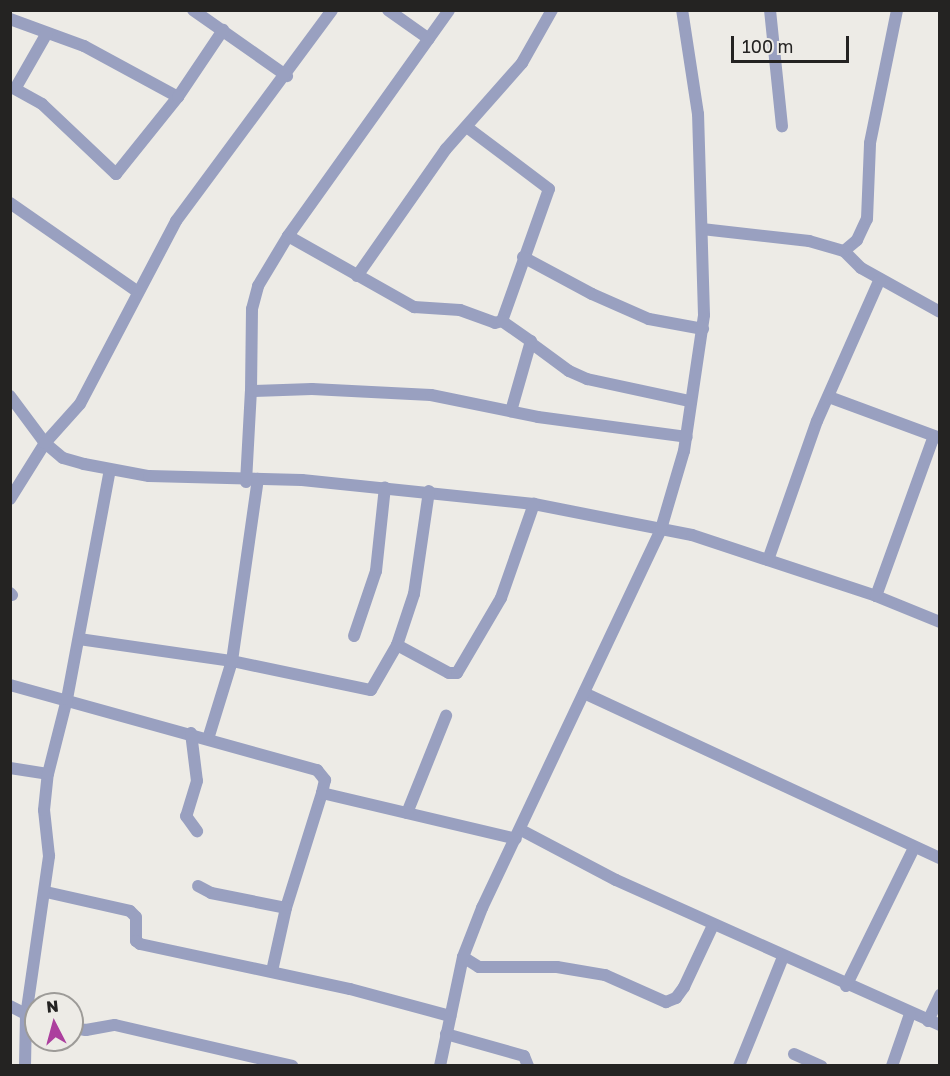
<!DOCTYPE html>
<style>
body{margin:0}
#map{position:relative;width:950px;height:1076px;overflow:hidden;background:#edebe6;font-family:"Golos Text",sans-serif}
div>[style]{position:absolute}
.minor>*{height:12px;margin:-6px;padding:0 6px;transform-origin:6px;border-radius:6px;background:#99a0c0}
span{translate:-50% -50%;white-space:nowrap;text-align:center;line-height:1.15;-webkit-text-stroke:4.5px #edebe6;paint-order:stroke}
.frame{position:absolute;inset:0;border:12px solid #242322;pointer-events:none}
.north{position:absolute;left:24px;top:992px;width:60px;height:60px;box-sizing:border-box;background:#edebe6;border:2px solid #9d9b98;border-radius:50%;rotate:354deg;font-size:16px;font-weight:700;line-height:24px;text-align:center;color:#242322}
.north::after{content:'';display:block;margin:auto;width:21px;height:27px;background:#ac3f9e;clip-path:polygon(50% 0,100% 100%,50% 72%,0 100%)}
.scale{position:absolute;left:731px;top:36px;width:118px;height:27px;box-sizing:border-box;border:3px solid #242322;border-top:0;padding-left:8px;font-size:18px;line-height:21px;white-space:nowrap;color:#242322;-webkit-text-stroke:4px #edebe6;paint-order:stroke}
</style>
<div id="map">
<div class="minor">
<i style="left:193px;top:10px;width:115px;rotate:35.1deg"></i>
<i style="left:388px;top:10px;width:50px;rotate:35.3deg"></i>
<i style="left:770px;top:10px;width:117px;rotate:84.1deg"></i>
<i style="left:10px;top:19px;width:79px;rotate:20deg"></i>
<i style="left:84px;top:46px;width:107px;rotate:28.5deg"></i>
<i style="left:47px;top:33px;width:64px;rotate:119.7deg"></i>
<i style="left:15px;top:89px;width:31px;rotate:29deg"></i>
<i style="left:42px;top:104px;width:102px;rotate:43.4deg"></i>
<i style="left:116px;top:174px;width:99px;rotate:-51.2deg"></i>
<i style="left:178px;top:97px;width:81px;rotate:-56.1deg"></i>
<i style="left:10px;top:203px;width:156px;rotate:34.8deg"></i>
<i style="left:702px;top:229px;width:108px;rotate:6.4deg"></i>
<i style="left:809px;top:241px;width:36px;rotate:16deg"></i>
<i style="left:844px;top:251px;width:24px;rotate:45deg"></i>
<i style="left:861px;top:268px;width:90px;rotate:29.1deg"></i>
<i style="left:288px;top:236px;width:145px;rotate:29.4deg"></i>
<i style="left:414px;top:307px;width:46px;rotate:3.7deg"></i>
<i style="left:460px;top:310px;width:37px;rotate:20deg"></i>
<i style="left:495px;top:323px;width:7px;rotate:-16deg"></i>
<i style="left:502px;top:321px;width:140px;rotate:-70.4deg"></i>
<i style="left:549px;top:189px;width:101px;rotate:-143deg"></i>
<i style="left:844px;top:251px;width:17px;rotate:-40deg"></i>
<i style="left:857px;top:240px;width:23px;rotate:-65deg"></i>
<i style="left:867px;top:219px;width:76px;rotate:-87.7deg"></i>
<i style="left:870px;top:143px;width:136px;rotate:-78.5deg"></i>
<i style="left:523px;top:257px;width:78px;rotate:28.2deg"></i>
<i style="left:592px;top:294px;width:62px;rotate:23.7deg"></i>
<i style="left:649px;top:319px;width:55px;rotate:10.5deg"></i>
<i style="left:357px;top:276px;width:155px;rotate:-55deg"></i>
<i style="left:446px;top:149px;width:115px;rotate:-48.5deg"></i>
<i style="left:522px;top:63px;width:61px;rotate:-60.5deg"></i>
<i style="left:502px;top:321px;width:35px;rotate:35deg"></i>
<i style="left:531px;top:341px;width:73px;rotate:105.9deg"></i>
<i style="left:531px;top:343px;width:47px;rotate:36.4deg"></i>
<i style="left:569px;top:371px;width:20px;rotate:24deg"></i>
<i style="left:587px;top:379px;width:104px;rotate:12.2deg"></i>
<i style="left:251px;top:391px;width:82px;rotate:-89.3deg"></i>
<i style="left:252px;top:309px;width:24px;rotate:-75deg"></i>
<i style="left:258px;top:286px;width:58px;rotate:-59deg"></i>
<i style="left:288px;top:236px;width:277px;rotate:-54.5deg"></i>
<i style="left:10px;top:396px;width:59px;rotate:53.3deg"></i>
<i style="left:45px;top:443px;width:23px;rotate:40deg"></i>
<i style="left:63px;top:458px;width:22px;rotate:16deg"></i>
<i style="left:84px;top:464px;width:66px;rotate:10.5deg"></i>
<i style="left:149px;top:476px;width:153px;rotate:1.5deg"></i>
<i style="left:302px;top:480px;width:233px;rotate:5.9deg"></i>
<i style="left:534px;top:504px;width:161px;rotate:11.1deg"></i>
<i style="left:692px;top:535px;width:194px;rotate:18.3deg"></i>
<i style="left:876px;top:596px;width:69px;rotate:22.1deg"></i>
<i style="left:829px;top:397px;width:118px;rotate:20.3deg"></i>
<i style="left:246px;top:482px;width:91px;rotate:-86.9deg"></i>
<i style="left:251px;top:391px;width:61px;rotate:-1.9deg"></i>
<i style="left:312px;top:389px;width:119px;rotate:2.9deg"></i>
<i style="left:431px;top:395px;width:109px;rotate:11.6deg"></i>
<i style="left:538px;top:417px;width:150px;rotate:7.6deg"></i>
<i style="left:10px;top:499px;width:66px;rotate:-58deg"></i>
<i style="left:45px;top:443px;width:52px;rotate:-48.1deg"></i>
<i style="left:80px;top:404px;width:207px;rotate:-62.3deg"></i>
<i style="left:176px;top:221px;width:262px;rotate:-53.5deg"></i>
<i style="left:768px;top:560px;width:147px;rotate:-70.6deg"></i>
<i style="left:817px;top:421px;width:155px;rotate:-66.1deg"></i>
<i style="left:10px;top:593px;width:3px;rotate:45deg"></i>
<i style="left:876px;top:596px;width:170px;rotate:-70.1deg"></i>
<i style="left:354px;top:636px;width:69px;rotate:-71.3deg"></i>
<i style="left:376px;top:571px;width:84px;rotate:-83.9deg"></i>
<i style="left:79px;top:639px;width:155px;rotate:8.2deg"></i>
<i style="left:232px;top:661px;width:142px;rotate:11.8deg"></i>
<i style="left:371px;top:690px;width:52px;rotate:-60deg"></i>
<i style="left:397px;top:645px;width:54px;rotate:-71.6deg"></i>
<i style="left:414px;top:594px;width:104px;rotate:-81.7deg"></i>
<i style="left:397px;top:645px;width:59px;rotate:28.3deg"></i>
<i style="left:449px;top:673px;width:8px"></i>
<i style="left:457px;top:673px;width:87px;rotate:-59.6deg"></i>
<i style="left:501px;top:598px;width:100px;rotate:-70.7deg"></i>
<i style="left:10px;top:685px;width:319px;rotate:15.5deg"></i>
<i style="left:317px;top:770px;width:13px;rotate:51deg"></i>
<i style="left:325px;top:780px;width:13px;rotate:103deg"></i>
<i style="left:322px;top:793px;width:121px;rotate:107.4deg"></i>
<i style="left:286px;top:908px;width:65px;rotate:102.5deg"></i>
<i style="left:584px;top:693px;width:392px;rotate:24.9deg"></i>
<i style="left:191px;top:733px;width:48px;rotate:82.9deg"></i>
<i style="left:197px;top:781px;width:37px;rotate:107deg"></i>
<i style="left:186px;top:816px;width:19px;rotate:54deg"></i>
<i style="left:208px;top:739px;width:82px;rotate:-72.9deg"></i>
<i style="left:232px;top:661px;width:184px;rotate:-81.9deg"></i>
<i style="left:10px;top:768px;width:38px;rotate:9deg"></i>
<i style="left:322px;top:793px;width:199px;rotate:13.3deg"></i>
<i style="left:407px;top:813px;width:105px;rotate:-68.1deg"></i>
<i style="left:521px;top:830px;width:107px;rotate:27.8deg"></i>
<i style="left:616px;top:880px;width:355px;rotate:24.1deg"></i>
<i style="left:198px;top:886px;width:15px;rotate:28deg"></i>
<i style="left:211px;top:893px;width:76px;rotate:11.3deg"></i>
<i style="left:46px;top:892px;width:86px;rotate:12.7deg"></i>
<i style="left:130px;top:911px;width:8px;rotate:45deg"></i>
<i style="left:136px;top:917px;width:24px;rotate:90deg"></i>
<i style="left:136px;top:941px;width:5px;rotate:37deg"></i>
<i style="left:140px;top:944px;width:215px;rotate:12.1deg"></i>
<i style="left:350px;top:989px;width:104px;rotate:15.1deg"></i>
<i style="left:463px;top:957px;width:19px;rotate:32deg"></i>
<i style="left:479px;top:967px;width:78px"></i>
<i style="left:557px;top:967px;width:49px;rotate:9.5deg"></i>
<i style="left:605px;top:975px;width:67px;rotate:23.9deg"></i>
<i style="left:666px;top:1002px;width:11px;rotate:-22deg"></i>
<i style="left:676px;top:998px;width:14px;rotate:-54deg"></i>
<i style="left:684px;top:987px;width:68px;rotate:-64.9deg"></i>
<i style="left:846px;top:986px;width:154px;rotate:-63.8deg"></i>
<i style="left:10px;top:1006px;width:29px;rotate:27deg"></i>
<i style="left:928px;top:1021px;width:29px;rotate:-65deg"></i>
<i style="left:72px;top:1028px;width:14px;rotate:8deg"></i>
<i style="left:86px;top:1030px;width:29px;rotate:-10deg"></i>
<i style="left:115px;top:1025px;width:182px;rotate:13deg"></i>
<i style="left:446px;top:1034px;width:81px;rotate:15.8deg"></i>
<i style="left:524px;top:1056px;width:11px;rotate:68deg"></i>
<i style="left:794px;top:1054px;width:30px;rotate:24deg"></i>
<i style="left:25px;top:1066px;width:50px;rotate:-88.9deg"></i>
<i style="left:26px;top:1016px;width:162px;rotate:-81.8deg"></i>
<i style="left:49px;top:856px;width:46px;rotate:-96.2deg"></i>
<i style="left:44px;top:810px;width:36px;rotate:-84deg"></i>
<i style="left:48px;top:774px;width:77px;rotate:-75.8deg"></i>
<i style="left:67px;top:699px;width:233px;rotate:-79.4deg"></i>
<i style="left:440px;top:1066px;width:111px;rotate:-78.1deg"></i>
<i style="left:463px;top:957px;width:53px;rotate:-68.8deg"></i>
<i style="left:482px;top:908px;width:419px;rotate:-64.7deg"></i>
<i style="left:661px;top:529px;width:81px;rotate:-73.6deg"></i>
<i style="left:684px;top:451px;width:137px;rotate:-81.6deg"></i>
<i style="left:704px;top:315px;width:201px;rotate:-91.7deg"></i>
<i style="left:698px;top:114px;width:105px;rotate:-98.7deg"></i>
<i style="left:739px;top:1066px;width:118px;rotate:-68deg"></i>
<i style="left:892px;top:1066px;width:55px;rotate:-70.9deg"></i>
</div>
<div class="frame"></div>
<div class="north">N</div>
<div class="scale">100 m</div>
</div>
